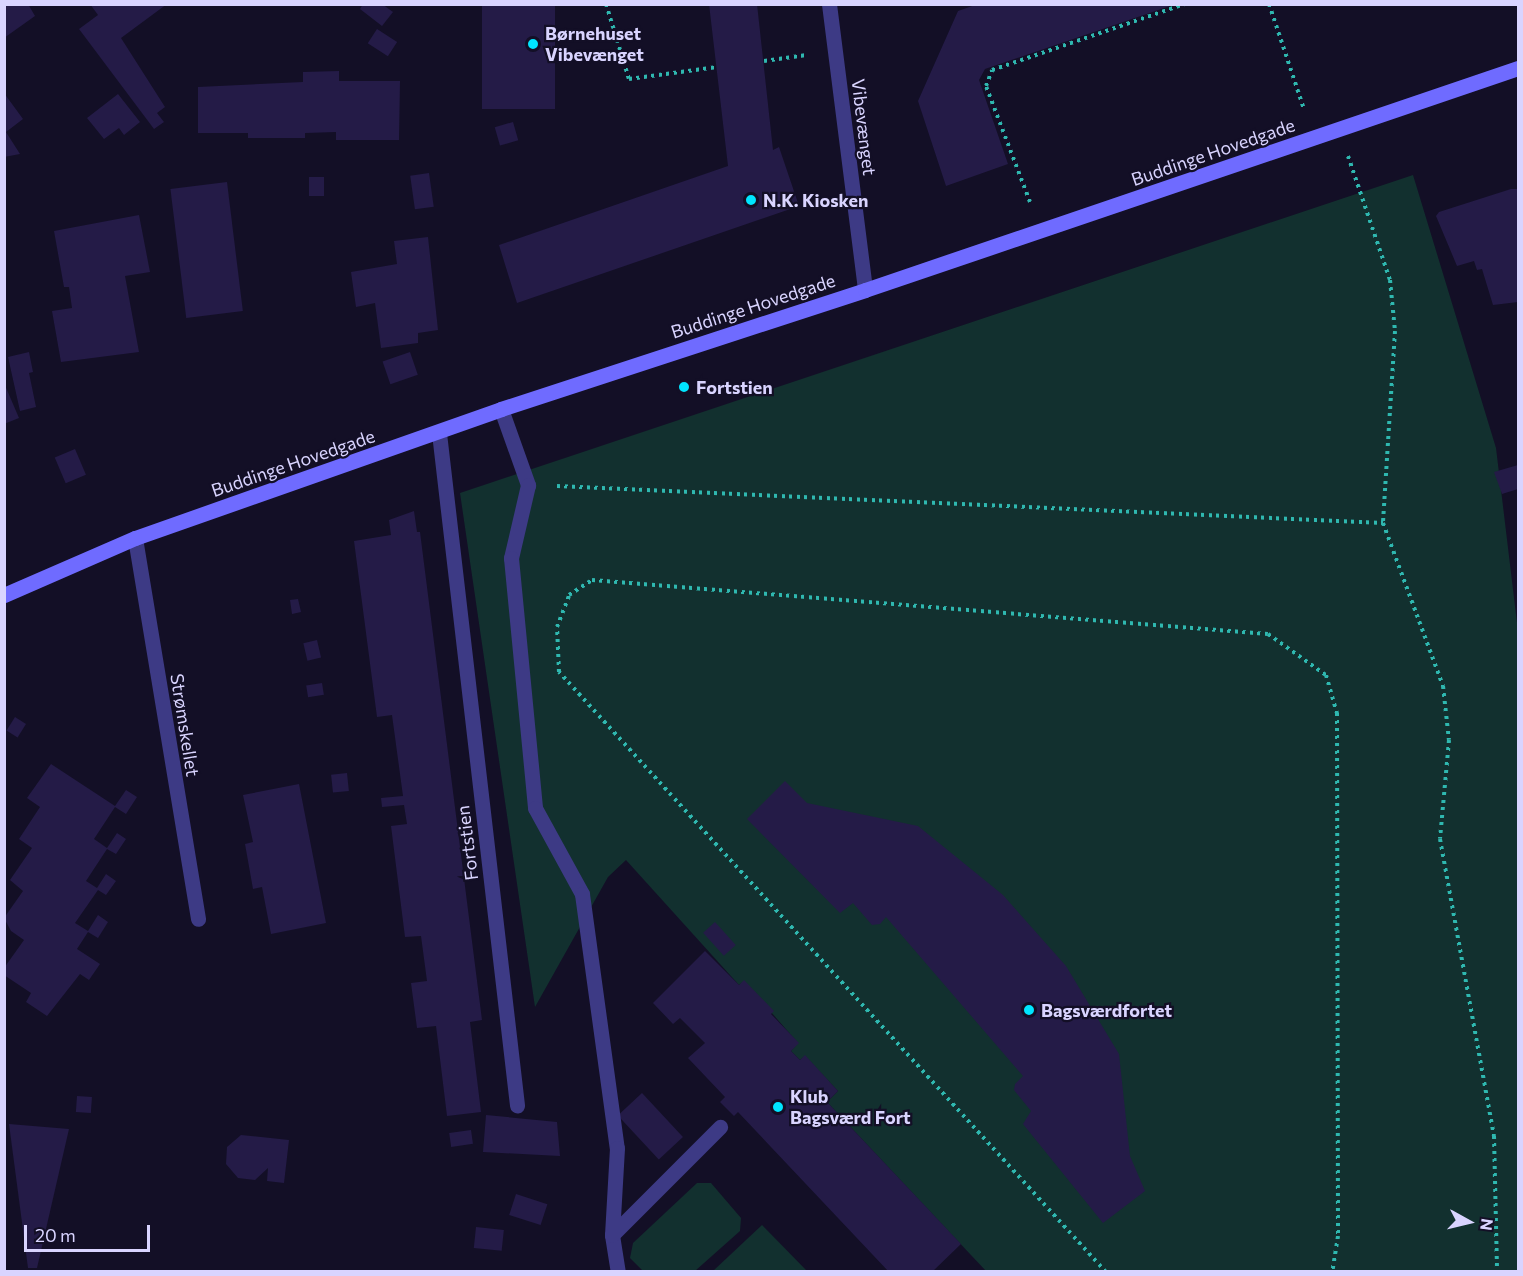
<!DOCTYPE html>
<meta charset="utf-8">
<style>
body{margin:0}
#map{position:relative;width:1523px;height:1276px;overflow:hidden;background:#130f26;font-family:Commissioner,sans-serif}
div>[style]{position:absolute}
.green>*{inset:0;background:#12302f}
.building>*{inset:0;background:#241b47;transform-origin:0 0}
.path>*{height:4px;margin-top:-2px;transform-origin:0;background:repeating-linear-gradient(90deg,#2fb8b0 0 3px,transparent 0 7.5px)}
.lane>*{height:15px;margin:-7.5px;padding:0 7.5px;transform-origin:7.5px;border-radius:7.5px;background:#3d3a85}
.street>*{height:15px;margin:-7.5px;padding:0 7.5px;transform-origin:7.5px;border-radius:7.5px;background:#3d3a85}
.secondary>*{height:15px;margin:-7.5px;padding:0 7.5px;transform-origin:7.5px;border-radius:7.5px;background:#6f6bff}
.dots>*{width:16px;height:16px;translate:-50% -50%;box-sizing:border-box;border:3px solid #130f26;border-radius:50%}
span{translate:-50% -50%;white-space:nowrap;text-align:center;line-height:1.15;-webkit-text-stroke:4.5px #130f26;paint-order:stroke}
.poi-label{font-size:18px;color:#d9d4ff;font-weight:700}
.left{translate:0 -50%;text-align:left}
.street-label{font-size:18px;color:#d9d4ff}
.frame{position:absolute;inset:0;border:6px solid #d9d4ff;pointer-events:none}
.north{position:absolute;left:1439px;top:1192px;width:60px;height:60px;-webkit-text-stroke:4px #130f26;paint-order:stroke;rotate:98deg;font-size:16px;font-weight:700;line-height:24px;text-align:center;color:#d9d4ff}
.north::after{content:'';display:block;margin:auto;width:21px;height:27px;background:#d9d4ff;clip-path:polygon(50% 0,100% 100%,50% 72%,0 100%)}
.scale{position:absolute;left:24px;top:1225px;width:126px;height:27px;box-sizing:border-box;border:3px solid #d9d4ff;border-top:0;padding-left:8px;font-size:18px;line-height:21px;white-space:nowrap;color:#d9d4ff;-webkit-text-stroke:4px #130f26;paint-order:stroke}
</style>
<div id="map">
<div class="green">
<i style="clip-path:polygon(1413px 175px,1496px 448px,1518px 631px,1518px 1271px,986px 1271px,827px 1102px,838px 1091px,805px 1056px,800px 1060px,791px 1051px,798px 1043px,744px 981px,739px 985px,626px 860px,608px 877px,535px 1007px,460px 493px)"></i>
<i style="clip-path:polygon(697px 1183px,711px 1183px,741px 1218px,740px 1231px,695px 1271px,643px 1271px,630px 1258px,633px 1243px)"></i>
<i style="clip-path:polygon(762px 1225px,807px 1271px,713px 1271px)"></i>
</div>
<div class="building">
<i style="clip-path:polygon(4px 4px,28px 4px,35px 16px,4px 38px)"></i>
<i style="clip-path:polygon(90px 4px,167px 4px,121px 38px,165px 107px,157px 113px,164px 122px,154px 129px,79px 29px,98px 15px)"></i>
<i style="clip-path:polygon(363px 4px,382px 4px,393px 12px,382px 26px,360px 9px)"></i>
<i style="left:482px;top:4px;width:73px;height:105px"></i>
<i style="clip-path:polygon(709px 4px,757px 4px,773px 150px,779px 147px,799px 206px,517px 303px,499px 245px,728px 166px)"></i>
<i style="clip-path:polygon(978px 4px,1173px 4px,1173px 5px,985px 69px,979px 80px,1008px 164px,946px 186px,918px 101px,958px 11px)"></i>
<i style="left:377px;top:29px;width:24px;height:17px;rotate:33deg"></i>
<i style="clip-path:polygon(339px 71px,339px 81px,400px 81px,399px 140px,336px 140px,336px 132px,305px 133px,305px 138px,248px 138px,248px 133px,198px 133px,198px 87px,303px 82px,303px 72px)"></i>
<i style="clip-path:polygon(4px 93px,23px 119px,6px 132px,20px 154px,4px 157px)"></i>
<i style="clip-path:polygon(118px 94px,140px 122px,124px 135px,119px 128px,104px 139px,87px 118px)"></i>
<i style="left:513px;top:122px;width:19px;height:19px;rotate:74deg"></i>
<i style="left:429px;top:173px;width:34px;height:19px;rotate:82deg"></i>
<i style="left:324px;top:177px;width:19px;height:15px;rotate:90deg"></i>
<i style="left:227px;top:182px;width:130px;height:57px;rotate:83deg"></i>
<i style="clip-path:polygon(1511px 189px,1518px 189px,1518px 302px,1493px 305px,1482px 269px,1477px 270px,1474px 261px,1457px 266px,1436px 216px,1439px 212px)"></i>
<i style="clip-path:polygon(139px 215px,150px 272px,125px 276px,139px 352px,61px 362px,52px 311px,72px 308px,69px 287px,64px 287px,54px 231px)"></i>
<i style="clip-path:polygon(428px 237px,438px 330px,418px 333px,418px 343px,381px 348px,375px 303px,356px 307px,351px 272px,397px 264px,394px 241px)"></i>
<i style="clip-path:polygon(29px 352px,33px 372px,29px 373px,36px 407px,20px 411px,8px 357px)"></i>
<i style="left:410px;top:352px;width:24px;height:29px;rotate:71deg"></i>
<i style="clip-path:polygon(4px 383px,19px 418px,4px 424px)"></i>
<i style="left:75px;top:449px;width:28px;height:22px;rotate:67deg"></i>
<i style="clip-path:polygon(1518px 465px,1518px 489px,1502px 494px,1494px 472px)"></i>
<i style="clip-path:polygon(414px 511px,417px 532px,420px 532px,482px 1020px,470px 1022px,481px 1112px,447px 1116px,436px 1026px,417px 1028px,411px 983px,427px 981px,421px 936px,405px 937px,391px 826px,407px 824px,404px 805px,382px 807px,381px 798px,403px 796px,392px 715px,377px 717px,354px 541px,391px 535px,389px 520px)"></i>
<i style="clip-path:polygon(298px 599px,301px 612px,292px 614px,290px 600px)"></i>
<i style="left:317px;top:640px;width:18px;height:14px;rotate:77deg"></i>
<i style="left:322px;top:683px;width:12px;height:16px;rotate:81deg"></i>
<i style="left:15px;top:717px;width:13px;height:16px;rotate:32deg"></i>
<i style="clip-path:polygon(51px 764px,115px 806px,126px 790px,137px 797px,126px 814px,115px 807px,94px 839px,107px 848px,117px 833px,126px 839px,116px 854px,107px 849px,86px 881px,97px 888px,106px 874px,116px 881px,106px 895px,98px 890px,75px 923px,88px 931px,98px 915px,108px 922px,98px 938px,88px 932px,77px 949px,100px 964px,89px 980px,80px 974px,47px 1016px,26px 1002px,31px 993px,4px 975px,4px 968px,24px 940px,11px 931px,4px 918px,23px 891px,10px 880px,32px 848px,19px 839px,40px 807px,27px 798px)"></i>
<i style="left:347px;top:773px;width:18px;height:16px;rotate:84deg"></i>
<i style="clip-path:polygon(785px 781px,807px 803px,918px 826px,1003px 895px,1066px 966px,1119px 1054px,1130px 1156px,1145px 1191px,1103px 1223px,1023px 1124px,1031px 1111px,1014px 1090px,1015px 1084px,1023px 1076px,886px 917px,880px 924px,872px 925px,853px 903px,840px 913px,747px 819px)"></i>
<i style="clip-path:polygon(299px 784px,326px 923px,271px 934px,262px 887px,253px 889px,245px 844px,253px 842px,243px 795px)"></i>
<i style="left:715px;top:922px;width:31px;height:16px;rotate:48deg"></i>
<i style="clip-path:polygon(705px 951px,739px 985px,744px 980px,774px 1011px,771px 1014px,799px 1043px,791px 1051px,800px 1060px,805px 1055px,838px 1091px,827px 1102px,961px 1244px,932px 1272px,889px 1272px,738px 1112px,734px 1116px,720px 1102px,725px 1097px,688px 1058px,705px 1043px,680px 1018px,673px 1024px,653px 1003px)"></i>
<i style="left:642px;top:1093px;width:60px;height:33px;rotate:47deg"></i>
<i style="left:77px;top:1096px;width:15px;height:16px;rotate:4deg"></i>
<i style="clip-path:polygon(486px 1115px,557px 1122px,560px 1156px,483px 1152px)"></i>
<i style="clip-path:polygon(9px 1124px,69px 1129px,37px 1268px,28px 1268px)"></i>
<i style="left:471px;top:1130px;width:14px;height:22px;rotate:82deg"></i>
<i style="clip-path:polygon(241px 1135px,289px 1140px,284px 1183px,267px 1181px,268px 1168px,255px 1180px,238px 1178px,226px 1164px,227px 1147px)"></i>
<i style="left:516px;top:1194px;width:33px;height:22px;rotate:18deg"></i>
<i style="left:476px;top:1227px;width:28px;height:21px;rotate:6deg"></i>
</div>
<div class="path">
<i style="left:606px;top:4px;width:78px;rotate:73deg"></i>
<i style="left:629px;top:79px;width:89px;rotate:-7.8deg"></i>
<i style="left:1269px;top:4px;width:111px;rotate:71.6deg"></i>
<i style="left:764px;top:61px;width:43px;rotate:-7.9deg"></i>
<i style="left:1348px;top:156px;width:131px;rotate:71.3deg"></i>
<i style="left:1390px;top:280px;width:51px;rotate:84.4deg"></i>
<i style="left:1395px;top:331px;width:192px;rotate:93.6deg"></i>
<i style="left:1383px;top:523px;width:174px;rotate:69.8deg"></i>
<i style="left:1443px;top:686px;width:54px;rotate:83.7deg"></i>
<i style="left:1449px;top:740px;width:99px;rotate:95.2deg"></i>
<i style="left:1440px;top:839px;width:302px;rotate:79.7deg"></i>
<i style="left:1494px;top:1136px;width:136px;rotate:88.7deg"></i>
<i style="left:1030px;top:202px;width:124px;rotate:-110.8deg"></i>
<i style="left:986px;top:86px;width:17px;rotate:-69deg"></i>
<i style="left:992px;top:70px;width:204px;rotate:-18.9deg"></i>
<i style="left:557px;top:486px;width:827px;rotate:2.56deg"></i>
<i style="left:1106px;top:1272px;width:812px;rotate:-132.35deg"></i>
<i style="left:559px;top:672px;width:45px;rotate:-92.5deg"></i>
<i style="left:557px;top:627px;width:34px;rotate:-69deg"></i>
<i style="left:569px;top:595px;width:27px;rotate:-33deg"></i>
<i style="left:592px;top:580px;width:678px;rotate:4.57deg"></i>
<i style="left:1268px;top:634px;width:71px;rotate:35.3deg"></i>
<i style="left:1326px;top:675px;width:40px;rotate:74deg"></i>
<i style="left:1337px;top:713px;width:523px;rotate:89.89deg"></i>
<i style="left:1338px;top:1236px;width:36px;rotate:99deg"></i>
</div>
<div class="lane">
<i style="left:501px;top:409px;width:81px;rotate:70.4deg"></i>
<i style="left:528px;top:485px;width:75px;rotate:103.1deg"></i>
<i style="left:511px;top:558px;width:251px;rotate:84.5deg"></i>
<i style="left:535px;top:808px;width:98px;rotate:61.3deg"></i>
<i style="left:582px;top:894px;width:256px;rotate:82.2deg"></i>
<i style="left:617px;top:1148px;width:87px;rotate:93.3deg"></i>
<i style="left:612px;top:1235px;width:37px;rotate:81deg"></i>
<i style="left:612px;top:1235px;width:153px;rotate:-45deg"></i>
</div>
<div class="street">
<i style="left:829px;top:4px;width:288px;rotate:82.8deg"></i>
<i style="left:439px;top:433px;width:677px;rotate:83.38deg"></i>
<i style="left:135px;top:538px;width:386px;rotate:80.6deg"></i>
</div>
<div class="secondary">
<i style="left:4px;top:595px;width:143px;rotate:-23.5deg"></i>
<i style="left:135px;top:538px;width:388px;rotate:-19.4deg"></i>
<i style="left:501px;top:409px;width:383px;rotate:-18.1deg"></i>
<i style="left:865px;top:290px;width:690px;rotate:-18.78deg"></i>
</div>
<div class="dots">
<i style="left:533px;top:44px;background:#00e5ff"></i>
<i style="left:751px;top:200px;background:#00e5ff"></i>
<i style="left:684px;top:387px;background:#00e5ff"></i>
<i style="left:1029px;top:1010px;background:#00e5ff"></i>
<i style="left:778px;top:1107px;background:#00e5ff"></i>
</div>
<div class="poi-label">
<span class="left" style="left:545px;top:44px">Børnehuset<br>Vibevænget</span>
<span class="left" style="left:763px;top:200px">N.K. Kiosken</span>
<span class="left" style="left:696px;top:387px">Fortstien</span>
<span class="left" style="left:1041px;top:1010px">Bagsværdfortet</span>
<span class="left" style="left:790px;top:1107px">Klub<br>Bagsværd Fort</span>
</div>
<div class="street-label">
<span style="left:864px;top:127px;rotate:83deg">Vibevænget</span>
<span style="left:1213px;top:152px;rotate:-19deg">Buddinge Hovedgade</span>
<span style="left:753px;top:306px;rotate:-18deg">Buddinge Hovedgade</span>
<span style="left:293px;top:463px;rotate:-19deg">Buddinge Hovedgade</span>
<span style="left:185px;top:725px;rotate:81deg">Strømskellet</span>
<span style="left:467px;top:843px;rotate:-97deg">Fortstien</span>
</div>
<div class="frame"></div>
<div class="north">N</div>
<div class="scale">20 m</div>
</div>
